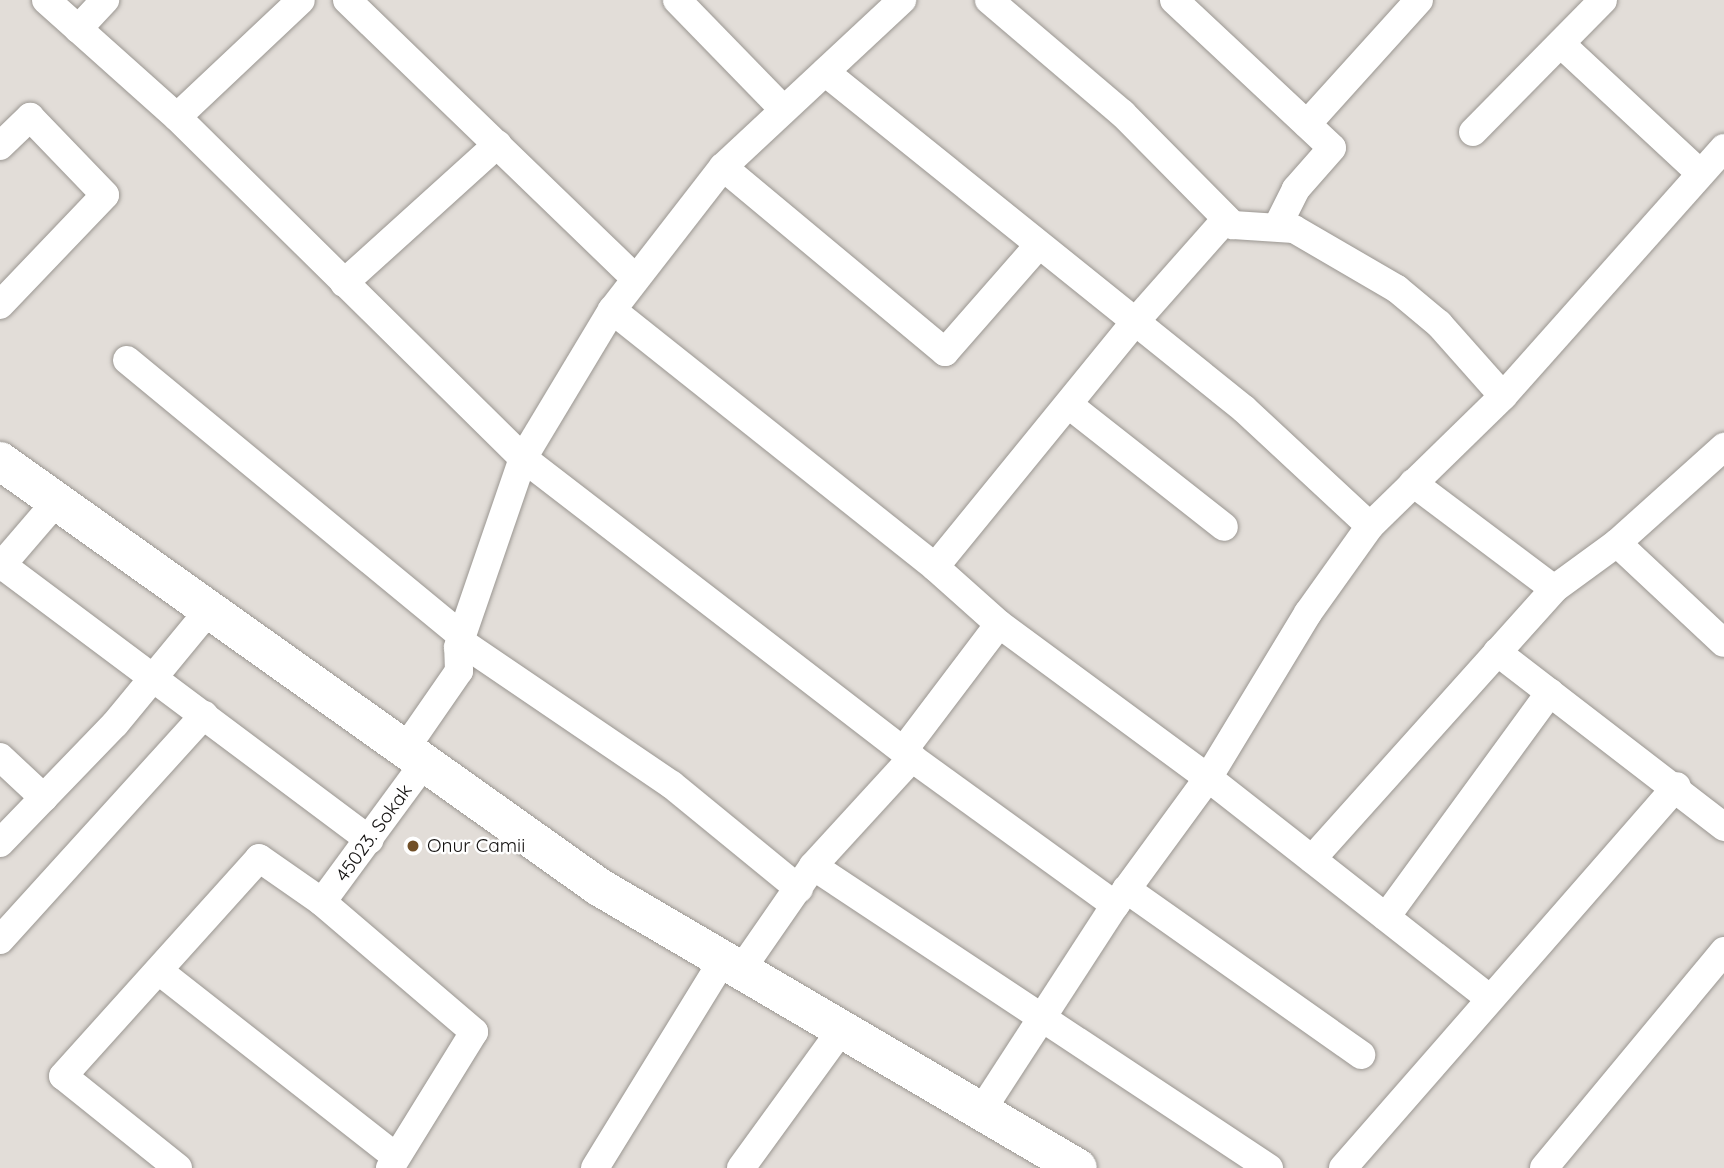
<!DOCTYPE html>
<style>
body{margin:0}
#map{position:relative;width:1724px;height:1168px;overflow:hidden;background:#e2ddd8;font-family:Quicksand,sans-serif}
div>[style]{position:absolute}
.roads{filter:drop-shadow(0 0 2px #9a9691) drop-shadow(0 0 2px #9a9691)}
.street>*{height:28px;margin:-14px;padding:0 14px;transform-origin:14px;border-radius:14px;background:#fff}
.secondary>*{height:38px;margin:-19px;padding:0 19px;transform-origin:19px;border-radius:19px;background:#fff}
.dots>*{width:19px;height:19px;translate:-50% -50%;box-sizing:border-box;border:4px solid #fff;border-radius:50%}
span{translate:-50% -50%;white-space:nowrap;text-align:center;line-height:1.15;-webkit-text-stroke:5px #fff;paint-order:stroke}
.street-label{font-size:19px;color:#12100f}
.poi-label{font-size:19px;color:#12100f}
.left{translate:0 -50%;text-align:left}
</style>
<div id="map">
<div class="roads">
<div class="street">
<i style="left:46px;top:0;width:176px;rotate:41.8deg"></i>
<i style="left:177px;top:117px;width:486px;rotate:44.6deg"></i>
<i style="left:523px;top:458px;width:491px;rotate:37.6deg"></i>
<i style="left:912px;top:758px;width:251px;rotate:35.9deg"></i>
<i style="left:347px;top:0;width:400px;rotate:44deg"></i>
<i style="left:677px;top:0;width:151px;rotate:45.8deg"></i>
<i style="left:989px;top:0;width:175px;rotate:40.4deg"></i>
<i style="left:1122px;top:113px;width:158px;rotate:45.3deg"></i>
<i style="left:1233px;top:225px;width:61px;rotate:3.8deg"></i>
<i style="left:1294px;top:229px;width:119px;rotate:30.2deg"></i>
<i style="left:1397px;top:289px;width:55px;rotate:39.8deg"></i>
<i style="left:1439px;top:324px;width:96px;rotate:48.4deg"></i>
<i style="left:1174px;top:0;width:216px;rotate:43.1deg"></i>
<i style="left:1332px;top:148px;width:55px;rotate:131.3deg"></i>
<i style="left:1296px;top:189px;width:40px;rotate:116.6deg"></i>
<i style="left:78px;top:29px;width:40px;rotate:-47deg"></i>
<i style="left:1561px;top:44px;width:190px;rotate:42.9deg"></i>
<i style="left:825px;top:72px;width:538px;rotate:38.81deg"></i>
<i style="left:1244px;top:409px;width:172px;rotate:42.9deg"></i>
<i style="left:177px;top:117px;width:170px;rotate:-43.3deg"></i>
<i style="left:1307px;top:124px;width:167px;rotate:-47.9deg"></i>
<i style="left:1473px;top:132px;width:185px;rotate:-45.4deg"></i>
<i style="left:0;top:146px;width:42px;rotate:-44deg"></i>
<i style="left:30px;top:117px;width:108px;rotate:46.1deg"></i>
<i style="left:105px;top:195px;width:152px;rotate:133.7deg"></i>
<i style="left:723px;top:167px;width:289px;rotate:39.8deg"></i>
<i style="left:945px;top:352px;width:140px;rotate:-48.8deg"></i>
<i style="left:344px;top:283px;width:207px;rotate:-42.1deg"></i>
<i style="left:612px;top:310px;width:413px;rotate:38.5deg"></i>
<i style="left:935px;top:567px;width:86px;rotate:41.7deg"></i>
<i style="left:999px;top:624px;width:260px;rotate:36.4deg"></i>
<i style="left:1208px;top:778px;width:157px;rotate:126.2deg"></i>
<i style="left:1115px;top:905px;width:246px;rotate:123deg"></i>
<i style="left:127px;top:360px;width:434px;rotate:39.5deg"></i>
<i style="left:1069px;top:405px;width:197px;rotate:38.2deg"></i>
<i style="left:1413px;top:483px;width:176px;rotate:36.9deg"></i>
<i style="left:1617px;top:543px;width:146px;rotate:43.1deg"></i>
<i style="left:2px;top:565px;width:459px;rotate:36.8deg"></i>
<i style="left:0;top:567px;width:86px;rotate:-49.3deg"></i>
<i style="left:935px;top:567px;width:315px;rotate:-50.8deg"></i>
<i style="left:1134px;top:323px;width:139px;rotate:-48.5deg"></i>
<i style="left:460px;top:641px;width:256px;rotate:34.2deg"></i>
<i style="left:672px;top:785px;width:164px;rotate:39.3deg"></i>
<i style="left:1497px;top:652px;width:287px;rotate:37.6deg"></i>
<i style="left:405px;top:749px;width:95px;rotate:-55.3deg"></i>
<i style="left:459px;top:671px;width:24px;rotate:-92deg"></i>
<i style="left:458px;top:647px;width:200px;rotate:-71deg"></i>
<i style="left:523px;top:458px;width:173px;rotate:-59deg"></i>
<i style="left:612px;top:310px;width:181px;rotate:-52.2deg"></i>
<i style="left:723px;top:167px;width:245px;rotate:-43deg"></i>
<i style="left:903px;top:751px;width:159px;rotate:-52.9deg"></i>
<i style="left:0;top:757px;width:60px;rotate:43deg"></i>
<i style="left:0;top:843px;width:165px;rotate:-46deg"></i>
<i style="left:115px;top:724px;width:148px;rotate:-50.5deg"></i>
<i style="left:1312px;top:859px;width:363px;rotate:-48.1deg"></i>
<i style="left:1554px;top:589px;width:78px;rotate:-36.1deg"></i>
<i style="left:1617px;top:543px;width:144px;rotate:-41.9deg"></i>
<i style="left:813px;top:866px;width:547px;rotate:33.52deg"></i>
<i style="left:1126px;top:889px;width:288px;rotate:35.2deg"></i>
<i style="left:322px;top:902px;width:172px;rotate:-53.7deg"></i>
<i style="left:1386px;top:917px;width:278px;rotate:-53.9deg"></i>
<i style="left:0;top:940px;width:304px;rotate:-47.8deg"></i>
<i style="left:741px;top:970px;width:126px;rotate:-55.3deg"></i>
<i style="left:813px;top:866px;width:147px;rotate:-47.5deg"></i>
<i style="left:159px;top:971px;width:301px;rotate:38.1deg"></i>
<i style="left:1489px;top:998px;width:357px;rotate:-141.9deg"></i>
<i style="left:1208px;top:778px;width:193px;rotate:-58.8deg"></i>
<i style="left:1308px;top:613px;width:107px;rotate:-54.5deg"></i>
<i style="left:1370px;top:526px;width:186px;rotate:-44.3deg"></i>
<i style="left:1503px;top:396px;width:332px;rotate:-48.3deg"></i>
<i style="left:178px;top:1168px;width:147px;rotate:-141.3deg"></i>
<i style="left:63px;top:1076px;width:293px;rotate:-48deg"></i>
<i style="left:259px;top:858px;width:77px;rotate:34.9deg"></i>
<i style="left:322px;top:902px;width:200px;rotate:40.5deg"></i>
<i style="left:474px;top:1032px;width:160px;rotate:121.7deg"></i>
<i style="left:595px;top:1168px;width:244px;rotate:-58.4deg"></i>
<i style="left:741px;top:1168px;width:172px;rotate:-54deg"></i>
<i style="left:1343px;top:1168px;width:507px;rotate:-48.84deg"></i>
<i style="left:1544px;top:1168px;width:282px;rotate:-50.3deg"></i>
</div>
<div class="secondary">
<i style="left:0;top:461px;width:735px;rotate:35.42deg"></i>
<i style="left:599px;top:887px;width:555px;rotate:30.4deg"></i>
</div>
</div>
<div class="dots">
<i style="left:413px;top:846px;background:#714f27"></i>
</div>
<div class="street-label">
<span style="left:374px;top:833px;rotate:-54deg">45023. Sokak</span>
</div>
<div class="poi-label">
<span class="left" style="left:427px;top:846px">Onur Camii</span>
</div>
</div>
